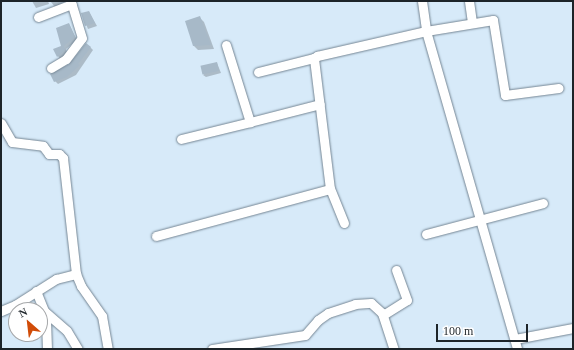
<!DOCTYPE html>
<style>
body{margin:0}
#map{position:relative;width:574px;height:350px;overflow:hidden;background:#d7eaf9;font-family:"Times New Roman",serif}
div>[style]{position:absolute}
.shadow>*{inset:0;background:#0003}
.building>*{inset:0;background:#a7b9c8;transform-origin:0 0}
.roads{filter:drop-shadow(0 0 1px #748593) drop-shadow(0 0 1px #748593)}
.minor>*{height:9px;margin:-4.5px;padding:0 4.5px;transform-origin:4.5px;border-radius:4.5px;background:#fff}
span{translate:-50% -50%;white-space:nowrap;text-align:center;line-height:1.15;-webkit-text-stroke:3px #fff;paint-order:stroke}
.frame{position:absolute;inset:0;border:2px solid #1d2429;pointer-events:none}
.north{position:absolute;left:8px;top:302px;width:40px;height:40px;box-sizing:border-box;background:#fff;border:1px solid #a5a7a9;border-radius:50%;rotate:332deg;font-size:11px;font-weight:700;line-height:16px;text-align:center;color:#1d2429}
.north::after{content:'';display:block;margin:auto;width:14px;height:18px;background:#d14c08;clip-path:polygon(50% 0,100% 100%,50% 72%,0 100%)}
.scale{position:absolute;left:436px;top:324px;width:92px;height:18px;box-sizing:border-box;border:2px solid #1d2429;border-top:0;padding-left:5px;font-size:12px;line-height:14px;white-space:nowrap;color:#1d2429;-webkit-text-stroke:3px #fff;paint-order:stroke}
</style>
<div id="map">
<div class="shadow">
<i style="clip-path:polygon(32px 1px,48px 1px,49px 4px,36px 8px)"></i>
<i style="clip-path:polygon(67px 1px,55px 7px,51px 2px,55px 1px)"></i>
<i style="clip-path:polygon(89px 12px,97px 26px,88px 29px,82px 14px)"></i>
<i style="clip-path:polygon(200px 18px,204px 22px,214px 49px,198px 50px,194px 46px)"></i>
<i style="clip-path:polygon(69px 24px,77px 40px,66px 49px,67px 53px,60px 59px,54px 50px,63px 47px)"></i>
<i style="clip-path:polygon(90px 47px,93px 50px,76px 75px,58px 84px,55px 81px)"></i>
<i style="clip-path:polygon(217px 63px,221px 73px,206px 77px,203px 75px)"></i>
</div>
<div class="building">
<i style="clip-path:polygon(89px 11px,95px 23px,85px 26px,81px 13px)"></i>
<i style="clip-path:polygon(200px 16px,211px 45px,193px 46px,185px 21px)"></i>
<i style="clip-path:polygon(69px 23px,75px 37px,64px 46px,65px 50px,57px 57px,53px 49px,61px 46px,56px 28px)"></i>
<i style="clip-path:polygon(86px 43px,91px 47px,78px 64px,80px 65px,67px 77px,54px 82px,50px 74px,69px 64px)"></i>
<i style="left:217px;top:62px;width:9px;height:17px;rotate:77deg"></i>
</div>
<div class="roads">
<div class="minor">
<i style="left:422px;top:1px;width:30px;rotate:82deg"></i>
<i style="left:426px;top:31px;width:331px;rotate:74deg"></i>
<i style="left:469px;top:1px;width:22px;rotate:82deg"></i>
<i style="left:38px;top:17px;width:36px;rotate:-21deg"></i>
<i style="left:226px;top:45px;width:81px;rotate:72.7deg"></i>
<i style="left:250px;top:122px;width:72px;rotate:-14.4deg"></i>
<i style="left:51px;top:68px;width:17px;rotate:-31deg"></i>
<i style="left:66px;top:59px;width:26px;rotate:-53deg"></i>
<i style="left:82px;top:38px;width:39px;rotate:-107deg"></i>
<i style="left:258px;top:72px;width:58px;rotate:-14deg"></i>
<i style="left:1px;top:123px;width:22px;rotate:60deg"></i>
<i style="left:12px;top:142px;width:31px;rotate:7deg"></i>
<i style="left:43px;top:146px;width:10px;rotate:53deg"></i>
<i style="left:49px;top:154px;width:10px"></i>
<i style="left:59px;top:154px;width:6px;rotate:45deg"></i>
<i style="left:63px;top:158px;width:117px;rotate:83.6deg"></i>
<i style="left:76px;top:274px;width:13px;rotate:67deg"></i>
<i style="left:81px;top:286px;width:37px;rotate:55deg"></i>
<i style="left:102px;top:316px;width:34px;rotate:80deg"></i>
<i style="left:181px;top:139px;width:71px;rotate:-13.8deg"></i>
<i style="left:344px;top:223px;width:37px;rotate:-112deg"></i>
<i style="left:330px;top:189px;width:132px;rotate:-97deg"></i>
<i style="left:314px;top:58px;width:4px;rotate:-34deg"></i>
<i style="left:317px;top:56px;width:112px;rotate:-12.9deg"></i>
<i style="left:426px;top:31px;width:68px;rotate:-9.3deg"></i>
<i style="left:493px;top:20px;width:76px;rotate:80.9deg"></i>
<i style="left:505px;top:95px;width:54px;rotate:-7.4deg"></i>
<i style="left:426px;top:234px;width:121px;rotate:-14.8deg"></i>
<i style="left:156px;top:236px;width:180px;rotate:-15.1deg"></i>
<i style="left:36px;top:291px;width:22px;rotate:68deg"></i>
<i style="left:44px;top:311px;width:30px;rotate:41deg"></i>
<i style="left:67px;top:331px;width:21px;rotate:59deg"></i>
<i style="left:1px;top:311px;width:15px;rotate:-23deg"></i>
<i style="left:15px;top:305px;width:49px;rotate:-32.4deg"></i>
<i style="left:56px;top:279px;width:21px;rotate:-14deg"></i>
<i style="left:383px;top:315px;width:28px;rotate:-32deg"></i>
<i style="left:407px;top:300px;width:32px;rotate:-110deg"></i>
<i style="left:515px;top:339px;width:59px;rotate:-10.7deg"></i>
<i style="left:47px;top:349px;width:29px;rotate:-92deg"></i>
<i style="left:46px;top:320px;width:4px;rotate:-45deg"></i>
<i style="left:212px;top:349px;width:94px;rotate:-8.6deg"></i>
<i style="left:305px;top:335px;width:20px;rotate:-49deg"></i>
<i style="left:318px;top:320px;width:12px;rotate:-35deg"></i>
<i style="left:328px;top:313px;width:28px;rotate:-18deg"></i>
<i style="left:355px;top:304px;width:16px;rotate:-4deg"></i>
<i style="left:371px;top:303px;width:15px;rotate:42deg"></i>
<i style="left:382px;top:313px;width:38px;rotate:72deg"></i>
</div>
</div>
<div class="frame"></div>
<div class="north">N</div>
<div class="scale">100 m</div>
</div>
